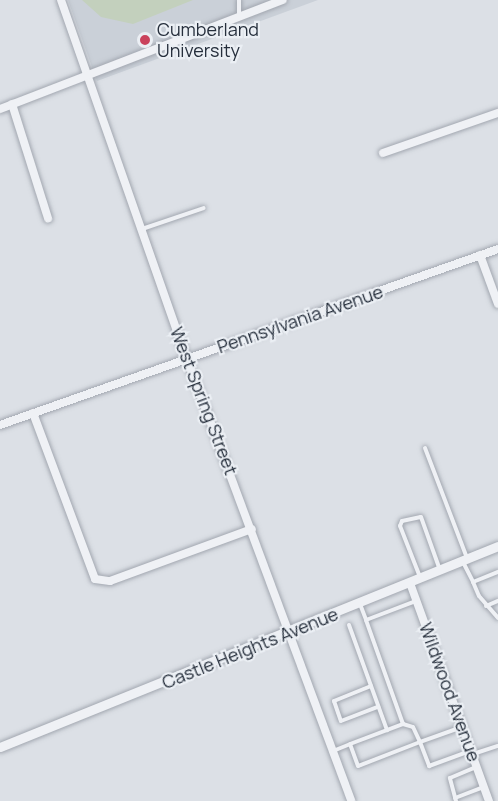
<!DOCTYPE html>
<style>
body{margin:0}
#map{position:relative;width:498px;height:801px;overflow:hidden;background:#dce0e6;font-family:Manrope,sans-serif}
div>[style]{position:absolute}
.built>*{inset:0;background:#cad0d8}
.green>*{inset:0;background:#c3d0bd}
.roads{filter:drop-shadow(0 0 2px #a2a7b0) drop-shadow(0 0 2px #a2a7b0)}
.service>*{height:4px;margin:-2px;padding:0 2px;transform-origin:2px;border-radius:2px;background:#eff1f5}
.minor>*{height:8px;margin:-4px;padding:0 4px;transform-origin:4px;border-radius:4px;background:#eff1f5}
.tertiary>*{height:9px;margin:-4.5px;padding:0 4.5px;transform-origin:4.5px;border-radius:4.5px;background:#eff1f5}
.dots>*{width:16px;height:16px;translate:-50% -50%;box-sizing:border-box;border:3px solid #ebeff4;border-radius:50%}
span{translate:-50% -50%;white-space:nowrap;text-align:center;line-height:1.15;-webkit-text-stroke:4.5px #ebeff4;paint-order:stroke}
.poi-label{font-size:18px;color:#262f3c}
.left{translate:0 -50%;text-align:left}
.street-label{font-size:18px;color:#262f3c}
</style>
<div id="map">
<div class="built">
<i style="clip-path:polygon(68px 0,318px 0,97px 81px)"></i>
</div>
<div class="green">
<i style="clip-path:polygon(82px 0,193px 0,133px 24px,101px 17px)"></i>
</div>
<div class="roads">
<div class="service">
<i style="left:239px;top:18px;width:18px;rotate:-90deg"></i>
<i style="left:142px;top:229px;width:65px;rotate:-18.7deg"></i>
<i style="left:425px;top:448px;width:118px;rotate:69.1deg"></i>
<i style="left:463px;top:562px;width:22px;rotate:63deg"></i>
<i style="left:473px;top:582px;width:27px;rotate:-22deg"></i>
<i style="left:420px;top:577px;width:55px;rotate:-111.4deg"></i>
<i style="left:400px;top:526px;width:5px;rotate:-68deg"></i>
<i style="left:402px;top:521px;width:19px;rotate:-12deg"></i>
<i style="left:421px;top:517px;width:56px;rotate:70.3deg"></i>
<i style="left:473px;top:582px;width:15px;rotate:67deg"></i>
<i style="left:479px;top:596px;width:29px;rotate:49deg"></i>
<i style="left:360px;top:604px;width:17px;rotate:69deg"></i>
<i style="left:486px;top:606px;width:13px;rotate:-23deg"></i>
<i style="left:349px;top:625px;width:112px;rotate:70.1deg"></i>
<i style="left:371px;top:686px;width:40px;rotate:158deg"></i>
<i style="left:334px;top:701px;width:21px;rotate:71deg"></i>
<i style="left:341px;top:721px;width:40px;rotate:-21deg"></i>
<i style="left:403px;top:724px;width:110px;rotate:-109.6deg"></i>
<i style="left:366px;top:620px;width:53px;rotate:-20.8deg"></i>
<i style="left:462px;top:727px;width:45px;rotate:160.3deg"></i>
<i style="left:420px;top:742px;width:66px;rotate:158.8deg"></i>
<i style="left:358px;top:766px;width:23px;rotate:-110deg"></i>
<i style="left:350px;top:744px;width:57px;rotate:-20.7deg"></i>
<i style="left:403px;top:724px;width:10px;rotate:17deg"></i>
<i style="left:413px;top:727px;width:17px;rotate:65deg"></i>
<i style="left:420px;top:742px;width:26px;rotate:69deg"></i>
<i style="left:429px;top:766px;width:44px;rotate:-20.1deg"></i>
<i style="left:333px;top:751px;width:18px;rotate:-22deg"></i>
<i style="left:473px;top:754px;width:26px;rotate:-18deg"></i>
<i style="left:455px;top:798px;width:31px;rotate:-21deg"></i>
<i style="left:456px;top:801px;width:24px;rotate:-105deg"></i>
<i style="left:450px;top:778px;width:28px;rotate:-23deg"></i>
</div>
<div class="minor">
<i style="left:61px;top:0;width:380px;rotate:70.7deg"></i>
<i style="left:187px;top:359px;width:471px;rotate:69.6deg"></i>
<i style="left:12px;top:104px;width:120px;rotate:72.5deg"></i>
<i style="left:0;top:109px;width:303px;rotate:-21.1deg"></i>
<i style="left:383px;top:153px;width:122px;rotate:-19.2deg"></i>
<i style="left:480px;top:255px;width:52px;rotate:69.8deg"></i>
<i style="left:33px;top:413px;width:177px;rotate:69.5deg"></i>
<i style="left:95px;top:579px;width:15px;rotate:8deg"></i>
<i style="left:110px;top:581px;width:151px;rotate:-20.1deg"></i>
<i style="left:0;top:425px;width:528px;rotate:-19.46deg"></i>
<i style="left:410px;top:583px;width:232px;rotate:70.1deg"></i>
</div>
<div class="tertiary">
<i style="left:0;top:747px;width:537px;rotate:-21.98deg"></i>
</div>
</div>
<div class="dots">
<i style="left:145px;top:40px;background:#ca425c"></i>
</div>
<div class="poi-label">
<span class="left" style="left:157px;top:40px">Cumberland<br>University</span>
</div>
<div class="street-label">
<span style="left:300px;top:319px;rotate:-19deg">Pennsylvania Avenue</span>
<span style="left:204px;top:401px;rotate:69deg">West Spring Street</span>
<span style="left:250px;top:648px;rotate:-22deg">Castle Heights Avenue</span>
<span style="left:450px;top:692px;rotate:70deg">Wildwood Avenue</span>
</div>
</div>
